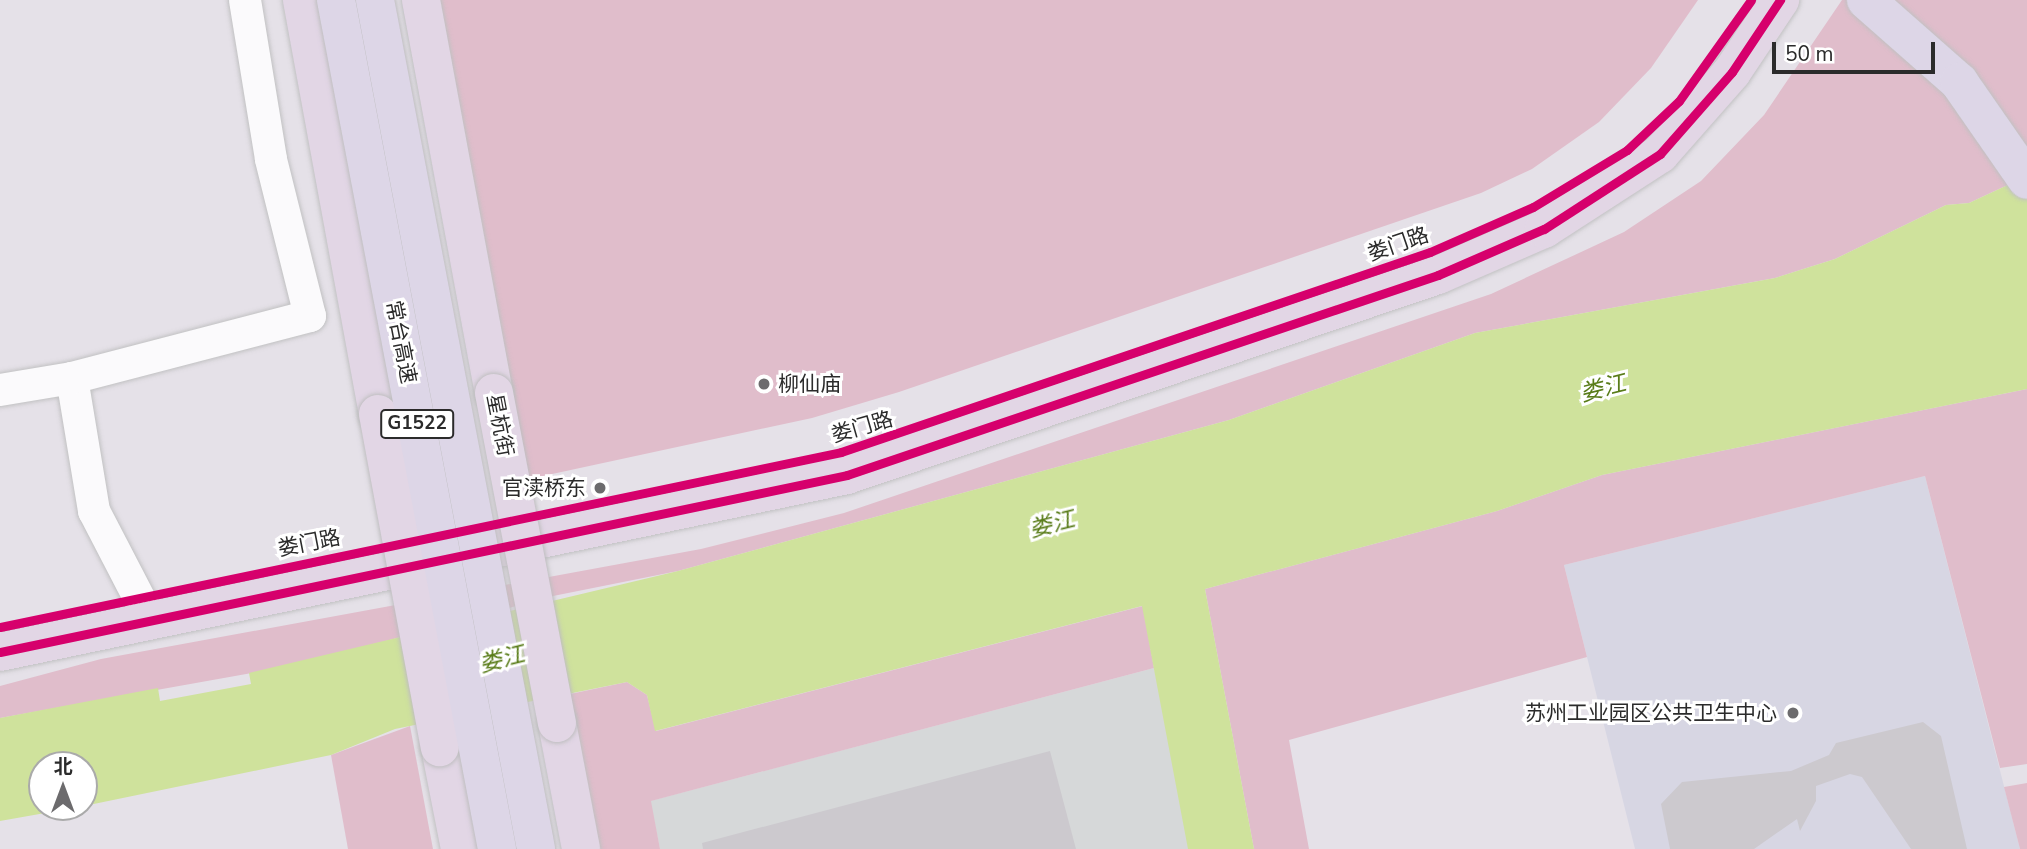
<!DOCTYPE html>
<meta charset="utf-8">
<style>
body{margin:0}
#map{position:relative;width:2027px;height:849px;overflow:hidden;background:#e5e1e8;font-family:"Nunito Sans","Noto Sans SC",sans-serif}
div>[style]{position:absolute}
.industrial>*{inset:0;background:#d6d8d9}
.medical>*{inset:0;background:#d7d6e3}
.green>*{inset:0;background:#e0bdcb}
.water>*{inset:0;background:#cfe29c}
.building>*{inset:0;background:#ccc9ce}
.roads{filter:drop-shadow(0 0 2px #c1c1c2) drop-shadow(0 0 2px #c1c1c2)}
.minor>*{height:32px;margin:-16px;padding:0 16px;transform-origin:16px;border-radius:16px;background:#fbfafc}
.major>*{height:38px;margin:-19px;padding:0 19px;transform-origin:19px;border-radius:19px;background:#e2d6e5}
.highway>*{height:38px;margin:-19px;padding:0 19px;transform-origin:19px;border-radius:19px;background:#ddd6e7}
.bridges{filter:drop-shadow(0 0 2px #bfbec0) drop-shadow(0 0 2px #bfbec0)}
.major-bridge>*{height:38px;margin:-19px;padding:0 19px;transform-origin:19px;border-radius:19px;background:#e2d6e5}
.highway-bridge>*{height:38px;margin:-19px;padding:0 19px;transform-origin:19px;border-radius:19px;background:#ddd6e7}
.cycleway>*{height:9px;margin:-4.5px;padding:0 4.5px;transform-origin:4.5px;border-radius:4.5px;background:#d6006c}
.dots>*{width:19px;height:19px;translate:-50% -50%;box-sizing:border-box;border:4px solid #fff;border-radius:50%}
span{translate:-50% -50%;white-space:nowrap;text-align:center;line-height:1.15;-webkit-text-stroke:6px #fff;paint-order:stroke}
.shield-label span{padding:2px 5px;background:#fff;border:2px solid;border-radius:5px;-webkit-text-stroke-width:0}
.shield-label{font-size:19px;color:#2b2b2b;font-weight:700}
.street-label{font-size:21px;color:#2b2b2b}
.poi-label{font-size:21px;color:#2b2b2b}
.left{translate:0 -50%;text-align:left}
.right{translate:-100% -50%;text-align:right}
.water-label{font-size:23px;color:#597c19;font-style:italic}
.north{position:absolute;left:28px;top:751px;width:70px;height:70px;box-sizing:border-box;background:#fff;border:2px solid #aaa;border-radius:50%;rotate:0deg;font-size:19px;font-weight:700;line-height:28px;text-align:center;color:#2b2b2b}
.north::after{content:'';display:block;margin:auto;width:24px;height:32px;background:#6c6b6d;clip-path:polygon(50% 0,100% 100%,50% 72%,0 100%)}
.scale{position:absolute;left:1772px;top:42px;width:163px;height:32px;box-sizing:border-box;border:4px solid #2b2b2b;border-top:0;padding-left:9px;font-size:21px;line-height:24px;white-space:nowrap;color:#2b2b2b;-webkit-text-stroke:5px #fff;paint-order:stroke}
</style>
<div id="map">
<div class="industrial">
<i style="clip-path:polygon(1154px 668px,1193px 849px,660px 849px,650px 801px)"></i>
</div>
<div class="medical">
<i style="clip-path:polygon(1925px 476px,2020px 849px,1635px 849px,1564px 565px)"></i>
</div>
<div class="green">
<i style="clip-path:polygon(439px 0,1698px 0,1651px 68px,1599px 122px,1532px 169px,1481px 193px,899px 392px,812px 418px,529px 479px)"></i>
<i style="clip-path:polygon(1842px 0,2027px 0,2027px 176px,1969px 203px,1946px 205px,1835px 259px,1775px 278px,1475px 333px,1229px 420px,678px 571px,553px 596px,297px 665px,0 718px,0 686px,101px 659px,701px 549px,844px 513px,1491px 294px,1624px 232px,1701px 181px,1764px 115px)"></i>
<i style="clip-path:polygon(2027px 389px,2027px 764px,2000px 768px,1925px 476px,1564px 565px,1587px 657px,1289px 740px,1309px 849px,1254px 849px,1205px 589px,1497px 511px,1602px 475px)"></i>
<i style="clip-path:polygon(1143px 606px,1154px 668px,651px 801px,660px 849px,598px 849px,570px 694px,627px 682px,647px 695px,656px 731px)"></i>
<i style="clip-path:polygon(410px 726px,433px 849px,348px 849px,331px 755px)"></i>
<i style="clip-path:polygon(2027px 783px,2027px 849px,2020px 849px,2004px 787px)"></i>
</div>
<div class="water">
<i style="clip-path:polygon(2027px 176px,2027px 389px,1602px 475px,1497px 511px,1205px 589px,1254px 849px,1188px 849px,1142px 606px,655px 731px,647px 695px,627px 682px,395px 729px,331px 755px,84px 806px,84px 765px,42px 765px,42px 807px,79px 807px,0 821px,0 718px,158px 688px,160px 701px,251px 684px,249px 673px,678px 571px,1229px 420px,1475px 333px,1775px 278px,1835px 259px,1946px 205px,1969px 203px)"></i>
</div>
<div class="building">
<i style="clip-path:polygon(1923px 722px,1941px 736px,1967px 849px,1911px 849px,1862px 777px,1850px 774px,1816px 786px,1816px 801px,1800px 831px,1797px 819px,1754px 849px,1670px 849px,1661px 804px,1682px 782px,1791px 771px,1829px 755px,1836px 743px)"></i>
<i style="clip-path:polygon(1050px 751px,1076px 849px,703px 849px,702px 843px)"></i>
</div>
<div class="roads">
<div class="minor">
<i style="left:72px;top:378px;width:135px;rotate:80.6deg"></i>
<i style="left:94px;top:511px;width:119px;rotate:62.6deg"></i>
<i style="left:0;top:390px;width:73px;rotate:-9.5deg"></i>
<i style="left:72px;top:378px;width:246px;rotate:-14.6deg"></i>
<i style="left:310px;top:316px;width:162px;rotate:-104deg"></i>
<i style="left:271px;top:159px;width:161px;rotate:-99.3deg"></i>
</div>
<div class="major">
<i style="left:302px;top:0;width:421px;rotate:79.6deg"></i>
<i style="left:421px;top:0;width:400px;rotate:79.5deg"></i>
<i style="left:0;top:652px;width:865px;rotate:-11.8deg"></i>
<i style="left:847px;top:475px;width:624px;rotate:-18.7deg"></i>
<i style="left:1438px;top:275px;width:116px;rotate:-23.5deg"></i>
<i style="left:1544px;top:229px;width:138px;rotate:-32.9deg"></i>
<i style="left:1660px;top:154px;width:109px;rotate:-48.7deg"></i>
<i style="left:1732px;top:72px;width:87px;rotate:-56.3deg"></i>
<i style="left:557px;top:723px;width:128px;rotate:79.2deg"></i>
<i style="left:440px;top:747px;width:104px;rotate:78.9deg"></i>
</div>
<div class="highway">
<i style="left:1866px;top:0;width:124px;rotate:41.4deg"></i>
<i style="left:1959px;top:82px;width:119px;rotate:55.2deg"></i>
</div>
</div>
<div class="bridges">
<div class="major-bridge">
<i style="left:494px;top:393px;width:336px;rotate:79.2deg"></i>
<i style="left:378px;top:414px;width:339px;rotate:79.5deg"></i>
</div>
<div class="highway-bridge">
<i style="left:336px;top:0;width:864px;rotate:79.26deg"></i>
<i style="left:375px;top:0;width:864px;rotate:79.26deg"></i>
</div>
</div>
<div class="cycleway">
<i style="left:0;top:627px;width:859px;rotate:-11.75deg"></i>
<i style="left:841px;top:452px;width:622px;rotate:-18.76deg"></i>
<i style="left:1430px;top:252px;width:112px;rotate:-23.6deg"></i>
<i style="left:1533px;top:207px;width:110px;rotate:-31.2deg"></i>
<i style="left:1627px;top:150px;width:71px;rotate:-43.3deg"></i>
<i style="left:1679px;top:101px;width:124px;rotate:-54.5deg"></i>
<i style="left:0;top:652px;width:865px;rotate:-11.8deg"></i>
<i style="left:847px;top:475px;width:624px;rotate:-18.7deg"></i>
<i style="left:1438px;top:275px;width:116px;rotate:-23.5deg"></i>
<i style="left:1544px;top:229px;width:138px;rotate:-32.9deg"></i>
<i style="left:1660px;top:154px;width:109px;rotate:-48.7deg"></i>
<i style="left:1732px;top:72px;width:87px;rotate:-56.3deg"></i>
</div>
<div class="dots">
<i style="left:764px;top:384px;background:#6c6b6d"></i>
<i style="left:600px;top:488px;background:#6c6b6d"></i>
<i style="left:1793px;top:713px;background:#6c6b6d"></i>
</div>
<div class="shield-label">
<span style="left:417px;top:424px">G1522</span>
</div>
<div class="street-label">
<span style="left:1398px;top:244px;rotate:-19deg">娄门路</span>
<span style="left:401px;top:342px;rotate:79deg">常台高速</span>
<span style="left:500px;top:425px;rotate:79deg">星杭街</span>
<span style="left:862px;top:427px;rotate:-16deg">娄门路</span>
<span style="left:309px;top:543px;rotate:-11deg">娄门路</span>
</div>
<div class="poi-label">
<span class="left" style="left:778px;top:384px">柳仙庙</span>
<span class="right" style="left:586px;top:488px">官渎桥东</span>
<span class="right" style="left:1777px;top:713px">苏州工业园区公共卫生中心</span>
</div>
<div class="water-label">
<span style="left:1603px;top:389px;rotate:-14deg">娄江</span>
<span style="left:1052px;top:525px;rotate:-14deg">娄江</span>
<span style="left:502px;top:660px;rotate:-14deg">娄江</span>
</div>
<div class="north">北</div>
<div class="scale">50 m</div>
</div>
